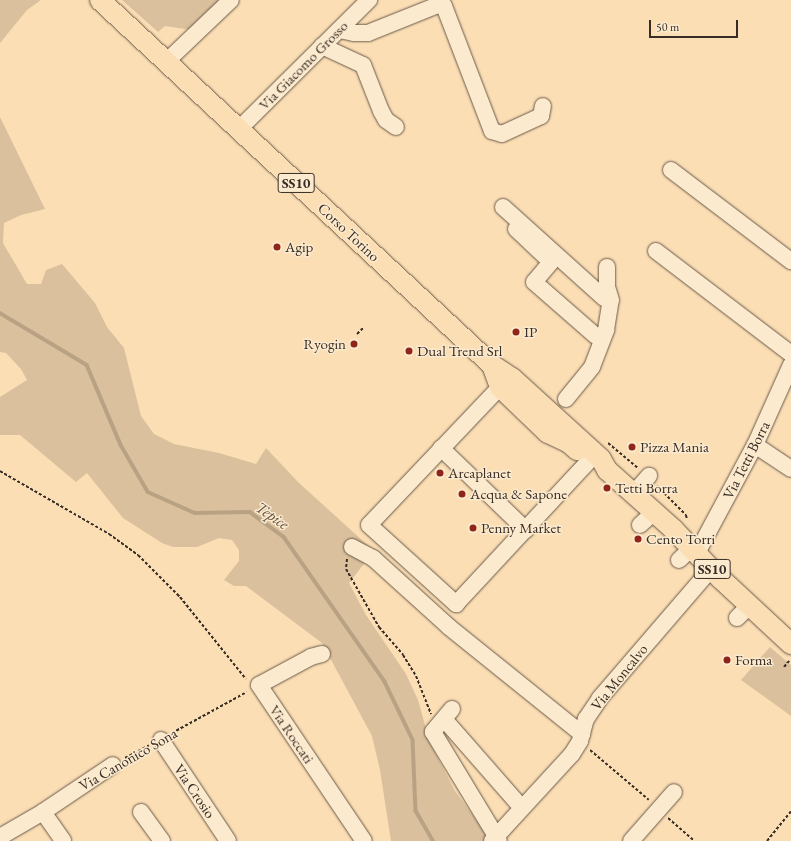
<!DOCTYPE html>
<style>
body{margin:0}
#map{position:relative;width:791px;height:841px;overflow:hidden;background:#fbdeb4;font-family:"EB Garamond",serif}
div>[style]{position:absolute}
.green>*{inset:0;background:#dac09c}
.stream>*{height:3.5px;margin:-1.75px;padding:0 1.75px;transform-origin:1.75px;border-radius:1.75px;background:#b9a284}
.path>*{height:2px;margin-top:-1px;transform-origin:0;background:repeating-linear-gradient(90deg,#382d26 0 3px,transparent 0 5px)}
.roads{filter:drop-shadow(0 0 1px #69594a) drop-shadow(0 0 1px #69594a)}
.minor>*{height:16px;margin:-8px;padding:0 8px;transform-origin:8px;border-radius:8px;background:#fceace}
.major>*{height:20px;margin:-10px;padding:0 10px;transform-origin:10px;border-radius:10px;background:#fbdeb4}
.dots>*{width:11px;height:11px;translate:-50% -50%;box-sizing:border-box;border:2px solid #fceace;border-radius:50%}
span{translate:-50% -50%;white-space:nowrap;text-align:center;line-height:1.15;-webkit-text-stroke:3px #fceace;paint-order:stroke}
.shield-label span{padding:1px 3px;background:#fceace;border:1px solid;border-radius:3px;-webkit-text-stroke-width:0}
.shield-label{font-size:14px;color:#382d26;font-weight:700}
.street-label{font-size:15px;color:#382d26}
.poi-label{font-size:15px;color:#382d26}
.left{translate:0 -50%;text-align:left}
.right{translate:-100% -50%;text-align:right}
.water-label{font-size:16px;color:#5f5042;font-style:italic}
.scale{position:absolute;left:649px;top:20px;width:89px;height:18px;box-sizing:border-box;border:2px solid #382d26;border-top:0;padding-left:5px;font-size:12px;line-height:14px;white-space:nowrap;color:#382d26;-webkit-text-stroke:3px #fceace;paint-order:stroke}
</style>
<div id="map">
<div class="green">
<i style="clip-path:polygon(0 0,41px 0,27px 10px,0 43px)"></i>
<i style="clip-path:polygon(122px 0,224px 0,192px 30px,165px 26px,158px 32px)"></i>
<i style="clip-path:polygon(0 117px,45px 209px,21px 215px,4px 223px,3px 243px,27px 284px,41px 284px,46px 270px,62px 264px,95px 303px,107px 327px,124px 348px,141px 416px,154px 434px,174px 444px,219px 453px,256px 464px,266px 448px,298px 482px,374px 551px,349px 583px,366px 615px,406px 674px,418px 700px,430px 743px,455px 791px,489px 837px,485px 841px,391px 841px,380px 770px,372px 736px,322px 643px,246px 586px,234px 586px,224px 580px,239px 561px,239px 550px,232px 540px,219px 538px,197px 547px,173px 547px,162px 543px,123px 518px,87px 473px,76px 482px,20px 435px,0 435px,0 397px,27px 380px,21px 369px,6px 353px,0 352px)"></i>
<i style="clip-path:polygon(770px 647px,791px 665px,791px 716px,741px 680px)"></i>
</div>
<div class="stream">
<i style="left:0;top:313px;width:101px;rotate:30.9deg"></i>
<i style="left:87px;top:365px;width:87px;rotate:67deg"></i>
<i style="left:121px;top:445px;width:54px;rotate:60.1deg"></i>
<i style="left:148px;top:492px;width:51px;rotate:24.1deg"></i>
<i style="left:195px;top:513px;width:55px;rotate:-1deg"></i>
<i style="left:250px;top:512px;width:42px;rotate:36.3deg"></i>
<i style="left:284px;top:537px;width:177px;rotate:55.1deg"></i>
<i style="left:385px;top:682px;width:64px;rotate:64.2deg"></i>
<i style="left:413px;top:740px;width:71px;rotate:87.6deg"></i>
<i style="left:416px;top:811px;width:34px;rotate:60deg"></i>
</div>
<div class="path">
<i style="left:357px;top:334px;width:10px;rotate:-45deg"></i>
<i style="left:608px;top:443px;width:39px;rotate:40deg"></i>
<i style="left:0;top:471px;width:126px;rotate:30deg"></i>
<i style="left:109px;top:534px;width:36px;rotate:36deg"></i>
<i style="left:138px;top:555px;width:59px;rotate:45deg"></i>
<i style="left:180px;top:597px;width:105px;rotate:51.2deg"></i>
<i style="left:657px;top:486px;width:41px;rotate:45deg"></i>
<i style="left:686px;top:515px;width:5px;rotate:79deg"></i>
<i style="left:347px;top:559px;width:10px;rotate:96deg"></i>
<i style="left:346px;top:569px;width:67px;rotate:60.4deg"></i>
<i style="left:379px;top:627px;width:37px;rotate:49deg"></i>
<i style="left:403px;top:655px;width:25px;rotate:58deg"></i>
<i style="left:416px;top:676px;width:41px;rotate:68.5deg"></i>
<i style="left:784px;top:667px;width:8px;rotate:-50deg"></i>
<i style="left:172px;top:733px;width:85px;rotate:-28.7deg"></i>
<i style="left:590px;top:750px;width:77px;rotate:40.3deg"></i>
<i style="left:125px;top:758px;width:27px;rotate:-28deg"></i>
<i style="left:668px;top:818px;width:35px;rotate:41deg"></i>
<i style="left:767px;top:841px;width:38px;rotate:-51deg"></i>
</div>
<div class="roads">
<div class="minor">
<i style="left:339px;top:30px;width:15px;rotate:11deg"></i>
<i style="left:354px;top:33px;width:14px"></i>
<i style="left:368px;top:33px;width:75px;rotate:-21.8deg"></i>
<i style="left:438px;top:5px;width:6px;rotate:9deg"></i>
<i style="left:444px;top:6px;width:134px;rotate:69deg"></i>
<i style="left:492px;top:131px;width:10px;rotate:17deg"></i>
<i style="left:502px;top:134px;width:43px;rotate:-24.8deg"></i>
<i style="left:541px;top:116px;width:10px;rotate:-79deg"></i>
<i style="left:322px;top:46px;width:45px;rotate:24.9deg"></i>
<i style="left:363px;top:65px;width:49px;rotate:68.6deg"></i>
<i style="left:381px;top:111px;width:10px;rotate:61deg"></i>
<i style="left:386px;top:120px;width:12px;rotate:35deg"></i>
<i style="left:167px;top:61px;width:88px;rotate:-43.6deg"></i>
<i style="left:238px;top:130px;width:185px;rotate:-44.8deg"></i>
<i style="left:671px;top:170px;width:151px;rotate:37.2deg"></i>
<i style="left:503px;top:207px;width:136px;rotate:42deg"></i>
<i style="left:516px;top:229px;width:48px;rotate:43.3deg"></i>
<i style="left:551px;top:262px;width:26px;rotate:130deg"></i>
<i style="left:534px;top:282px;width:82px;rotate:41.1deg"></i>
<i style="left:656px;top:251px;width:170px;rotate:37.3deg"></i>
<i style="left:500px;top:387px;width:190px;rotate:133.5deg"></i>
<i style="left:369px;top:525px;width:118px;rotate:42.2deg"></i>
<i style="left:456px;top:604px;width:195px;rotate:-47.1deg"></i>
<i style="left:566px;top:399px;width:41px;rotate:-50.9deg"></i>
<i style="left:592px;top:367px;width:40px;rotate:-69deg"></i>
<i style="left:606px;top:330px;width:30px;rotate:-81deg"></i>
<i style="left:611px;top:300px;width:14px;rotate:-107deg"></i>
<i style="left:607px;top:287px;width:20px;rotate:-90deg"></i>
<i style="left:755px;top:445px;width:43px;rotate:33.7deg"></i>
<i style="left:441px;top:448px;width:118px;rotate:44deg"></i>
<i style="left:634px;top:493px;width:23px;rotate:-49deg"></i>
<i style="left:640px;top:525px;width:19px;rotate:-43deg"></i>
<i style="left:352px;top:547px;width:24px;rotate:28deg"></i>
<i style="left:373px;top:558px;width:103px;rotate:42.2deg"></i>
<i style="left:449px;top:627px;width:171px;rotate:38.8deg"></i>
<i style="left:697px;top:553px;width:123px;rotate:-61.8deg"></i>
<i style="left:755px;top:445px;width:88px;rotate:-65.8deg"></i>
<i style="left:679px;top:560px;width:18px;rotate:-43deg"></i>
<i style="left:737px;top:618px;width:17px;rotate:-45deg"></i>
<i style="left:322px;top:654px;width:11px;rotate:165deg"></i>
<i style="left:311px;top:657px;width:59px;rotate:151.7deg"></i>
<i style="left:259px;top:685px;width:188px;rotate:56.1deg"></i>
<i style="left:452px;top:709px;width:30px;rotate:130deg"></i>
<i style="left:433px;top:732px;width:127px;rotate:58.8deg"></i>
<i style="left:444px;top:719px;width:118px;rotate:48.8deg"></i>
<i style="left:161px;top:740px;width:121px;rotate:56.4deg"></i>
<i style="left:43px;top:812px;width:35px;rotate:55deg"></i>
<i style="left:141px;top:812px;width:36px;rotate:54deg"></i>
<i style="left:0;top:837px;width:50px;rotate:-30.2deg"></i>
<i style="left:43px;top:812px;width:84px;rotate:-33.9deg"></i>
<i style="left:492px;top:841px;width:118px;rotate:-47.4deg"></i>
<i style="left:572px;top:754px;width:15px;rotate:-58deg"></i>
<i style="left:580px;top:741px;width:23px;rotate:-75deg"></i>
<i style="left:586px;top:719px;width:25px;rotate:-56deg"></i>
<i style="left:600px;top:698px;width:170px;rotate:-49.3deg"></i>
<i style="left:631px;top:841px;width:65px;rotate:-48.7deg"></i>
</div>
<div class="major">
<i style="left:100px;top:0;width:536px;rotate:42.96deg"></i>
<i style="left:492px;top:365px;width:24px;rotate:33deg"></i>
<i style="left:512px;top:378px;width:120px;rotate:42.3deg"></i>
<i style="left:601px;top:459px;width:13px;rotate:61deg"></i>
<i style="left:607px;top:470px;width:89px;rotate:41.8deg"></i>
<i style="left:673px;top:529px;width:69px;rotate:46.2deg"></i>
<i style="left:721px;top:579px;width:96px;rotate:42.9deg"></i>
<i style="left:492px;top:365px;width:23px;rotate:70deg"></i>
<i style="left:500px;top:387px;width:66px;rotate:43.8deg"></i>
<i style="left:548px;top:433px;width:23px;rotate:25deg"></i>
<i style="left:569px;top:443px;width:11px;rotate:41deg"></i>
</div>
</div>
<div class="dots">
<i style="left:277px;top:247px;background:#8f2418"></i>
<i style="left:516px;top:332px;background:#8f2418"></i>
<i style="left:354px;top:344px;background:#8f2418"></i>
<i style="left:409px;top:351px;background:#8f2418"></i>
<i style="left:632px;top:447px;background:#8f2418"></i>
<i style="left:440px;top:473px;background:#8f2418"></i>
<i style="left:607px;top:488px;background:#8f2418"></i>
<i style="left:462px;top:494px;background:#8f2418"></i>
<i style="left:473px;top:528px;background:#8f2418"></i>
<i style="left:638px;top:539px;background:#8f2418"></i>
<i style="left:727px;top:660px;background:#8f2418"></i>
</div>
<div class="shield-label">
<span style="left:296px;top:183px">SS10</span>
<span style="left:712px;top:569px">SS10</span>
</div>
<div class="street-label">
<span style="left:303px;top:65px;rotate:-45deg">Via Giacomo Grosso</span>
<span style="left:349px;top:232px;rotate:43deg">Corso Torino</span>
<span style="left:746px;top:460px;rotate:-63deg">Via Tetti Borra</span>
<span style="left:619px;top:677px;rotate:-51deg">Via Moncalvo</span>
<span style="left:292px;top:734px;rotate:56deg">Via Roccati</span>
<span style="left:128px;top:759px;rotate:-30deg">Via Canonico Sona</span>
<span style="left:195px;top:791px;rotate:56deg">Via Crosio</span>
</div>
<div class="poi-label">
<span class="left" style="left:285px;top:247px">Agip</span>
<span class="left" style="left:524px;top:332px">IP</span>
<span class="right" style="left:346px;top:344px">Ryogin</span>
<span class="left" style="left:417px;top:351px">Dual Trend Srl</span>
<span class="left" style="left:640px;top:447px">Pizza Mania</span>
<span class="left" style="left:448px;top:473px">Arcaplanet</span>
<span class="left" style="left:615px;top:488px">Tetti Borra</span>
<span class="left" style="left:470px;top:494px">Acqua &amp; Sapone</span>
<span class="left" style="left:481px;top:528px">Penny Market</span>
<span class="left" style="left:646px;top:539px">Cento Torri</span>
<span class="left" style="left:735px;top:660px">Forma</span>
</div>
<div class="water-label">
<span style="left:272px;top:516px;rotate:35deg">Tepice</span>
</div>
<div class="scale">50 m</div>
</div>
